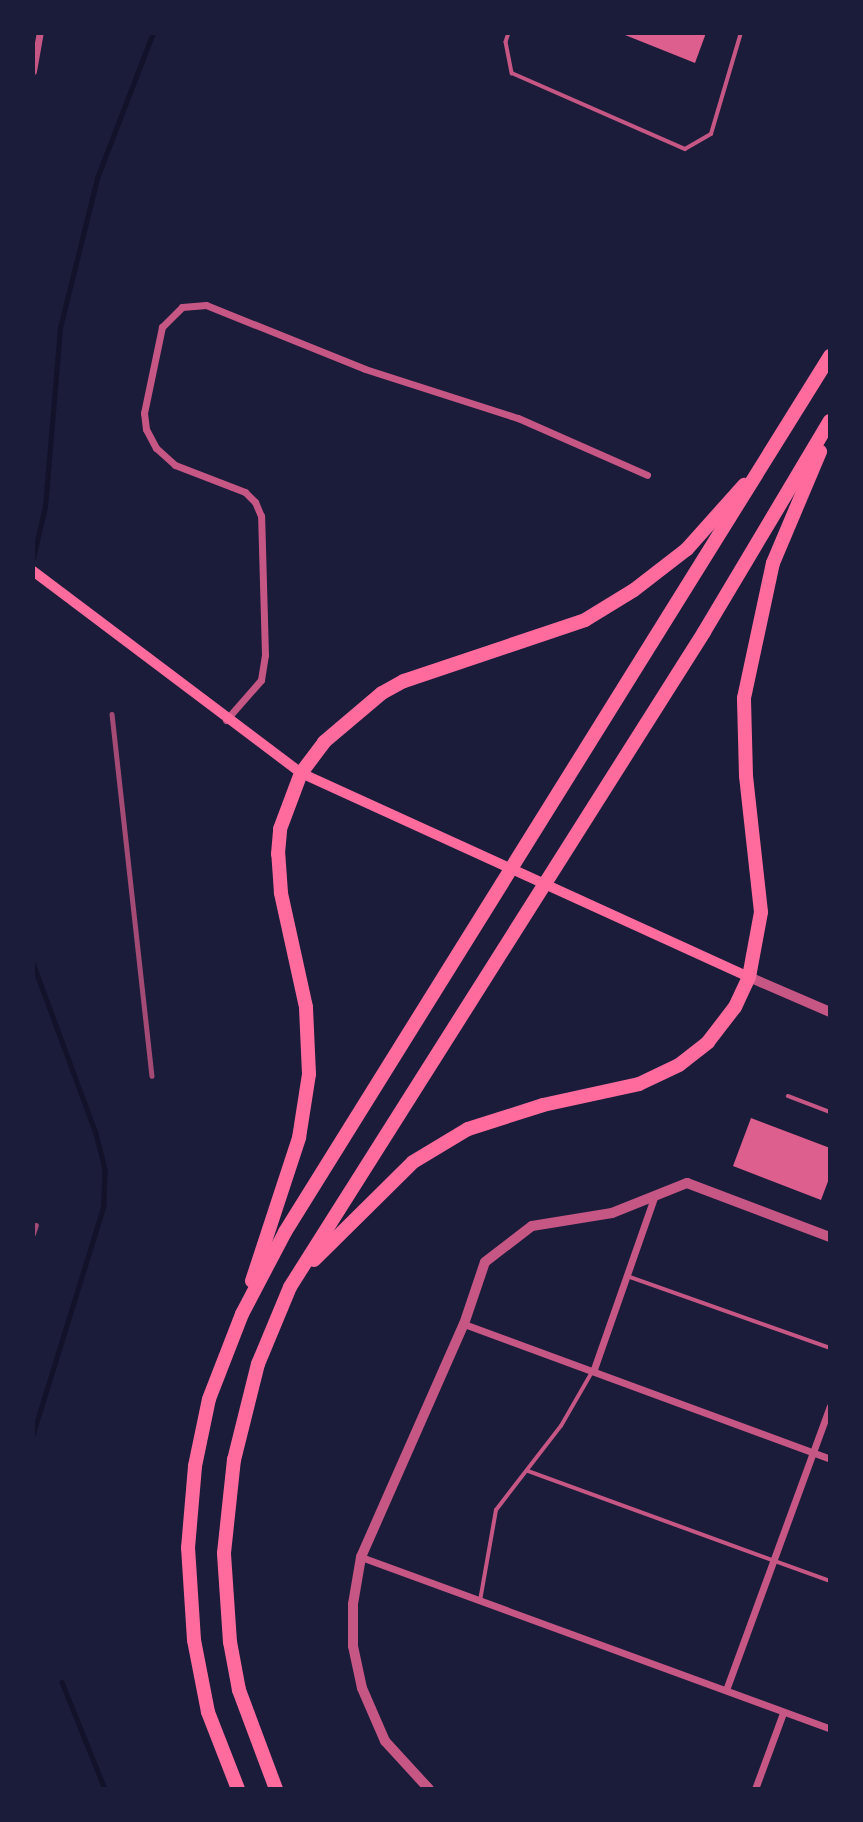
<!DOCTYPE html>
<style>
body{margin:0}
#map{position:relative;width:863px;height:1822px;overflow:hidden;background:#1b1b3a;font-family:Karla,sans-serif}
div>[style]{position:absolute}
.stream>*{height:4.5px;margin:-2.25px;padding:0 2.25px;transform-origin:2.25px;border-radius:2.25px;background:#12122b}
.building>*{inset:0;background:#dd5f8e}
.service>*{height:3.5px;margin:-1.75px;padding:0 1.75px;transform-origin:1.75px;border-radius:1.75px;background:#c65784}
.minor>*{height:7px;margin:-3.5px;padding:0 3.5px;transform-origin:3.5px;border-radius:3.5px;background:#c65784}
.tertiary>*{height:10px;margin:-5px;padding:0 5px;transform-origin:5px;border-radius:5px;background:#c65784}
.secondary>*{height:10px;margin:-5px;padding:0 5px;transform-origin:5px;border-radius:5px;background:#ff6b9d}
.motorway>*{height:14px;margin:-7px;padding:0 7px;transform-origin:7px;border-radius:7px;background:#ff6b9d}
.rail>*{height:4.5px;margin:-2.25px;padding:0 2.25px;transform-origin:2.25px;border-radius:2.25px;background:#a44b75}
span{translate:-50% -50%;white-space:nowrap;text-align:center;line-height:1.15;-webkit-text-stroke:7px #1b1b3a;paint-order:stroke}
.frame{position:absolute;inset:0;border:35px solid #1b1b3a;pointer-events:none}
</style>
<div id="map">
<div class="stream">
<i style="left:33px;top:558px;width:52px;rotate:-76.8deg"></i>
<i style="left:45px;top:507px;width:180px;rotate:-85.2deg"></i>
<i style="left:60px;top:328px;width:154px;rotate:-76.1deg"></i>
<i style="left:97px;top:178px;width:155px;rotate:-68.9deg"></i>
<i style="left:33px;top:963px;width:181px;rotate:69.7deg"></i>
<i style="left:96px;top:1133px;width:38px;rotate:76deg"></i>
<i style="left:105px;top:1170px;width:36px;rotate:92deg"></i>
<i style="left:104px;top:1206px;width:241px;rotate:107.2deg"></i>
<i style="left:62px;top:1682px;width:115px;rotate:68.1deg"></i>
</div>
<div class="building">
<i style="clip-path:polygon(620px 33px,706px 33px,695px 63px)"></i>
<i style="clip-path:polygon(751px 1118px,830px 1148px,830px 1176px,821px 1200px,733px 1166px)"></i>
</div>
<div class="service">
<i style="left:509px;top:33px;width:9px;rotate:108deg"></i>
<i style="left:506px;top:42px;width:32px;rotate:79deg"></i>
<i style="left:512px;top:73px;width:189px;rotate:23.7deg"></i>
<i style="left:685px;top:149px;width:30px;rotate:-30deg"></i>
<i style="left:711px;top:134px;width:105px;rotate:-73.5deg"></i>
<i style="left:788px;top:1096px;width:45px;rotate:20.9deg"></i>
<i style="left:627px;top:1276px;width:215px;rotate:19.5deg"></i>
<i style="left:528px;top:1471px;width:321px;rotate:20deg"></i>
<i style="left:480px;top:1601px;width:92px;rotate:-80deg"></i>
<i style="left:496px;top:1510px;width:106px;rotate:-52.3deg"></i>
<i style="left:561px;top:1426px;width:62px;rotate:-60.1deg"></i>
</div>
<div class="minor">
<i style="left:33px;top:71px;width:39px;rotate:-80deg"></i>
<i style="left:226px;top:720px;width:53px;rotate:-48.8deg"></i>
<i style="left:261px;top:680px;width:25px;rotate:-81deg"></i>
<i style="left:265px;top:655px;width:139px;rotate:-91.6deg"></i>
<i style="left:261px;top:516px;width:15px;rotate:-113deg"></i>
<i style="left:255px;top:502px;width:14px;rotate:-135deg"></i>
<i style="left:245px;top:492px;width:75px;rotate:-158.9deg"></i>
<i style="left:175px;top:465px;width:25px;rotate:-138deg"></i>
<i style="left:156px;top:448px;width:21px;rotate:-118deg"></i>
<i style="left:146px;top:429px;width:16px;rotate:-97deg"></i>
<i style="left:144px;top:413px;width:88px;rotate:-78.2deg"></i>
<i style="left:162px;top:327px;width:28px;rotate:-45deg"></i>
<i style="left:182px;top:307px;width:24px;rotate:-5deg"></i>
<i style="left:206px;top:305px;width:171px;rotate:21.9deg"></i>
<i style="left:365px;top:369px;width:161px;rotate:17.8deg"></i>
<i style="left:518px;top:418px;width:141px;rotate:23.8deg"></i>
<i style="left:464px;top:1324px;width:390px;rotate:20.2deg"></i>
<i style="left:594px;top:1369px;width:184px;rotate:-70.7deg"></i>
<i style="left:361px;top:1557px;width:500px;rotate:20.1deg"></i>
<i style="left:726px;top:1690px;width:302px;rotate:-69.9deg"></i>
<i style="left:755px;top:1789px;width:81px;rotate:-69.8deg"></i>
</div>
<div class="tertiary">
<i style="left:749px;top:977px;width:88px;rotate:23.4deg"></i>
<i style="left:429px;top:1789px;width:65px;rotate:-132.5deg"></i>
<i style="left:385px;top:1741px;width:58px;rotate:-113.5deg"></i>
<i style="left:362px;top:1688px;width:43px;rotate:-102.1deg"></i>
<i style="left:353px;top:1646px;width:42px;rotate:-90deg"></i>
<i style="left:353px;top:1604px;width:48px;rotate:-80.3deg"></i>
<i style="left:361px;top:1557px;width:255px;rotate:-66.2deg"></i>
<i style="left:464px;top:1324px;width:65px;rotate:-71.3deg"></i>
<i style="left:485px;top:1262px;width:59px;rotate:-37.5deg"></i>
<i style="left:532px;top:1226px;width:81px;rotate:-9.2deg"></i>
<i style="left:612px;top:1213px;width:81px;rotate:-21.8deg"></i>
<i style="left:687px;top:1183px;width:153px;rotate:20.7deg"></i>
</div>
<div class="secondary">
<i style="left:33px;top:571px;width:336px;rotate:37deg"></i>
<i style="left:301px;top:773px;width:492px;rotate:24.5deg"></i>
</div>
<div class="motorway">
<i style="left:314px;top:1260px;width:139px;rotate:-44.7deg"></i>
<i style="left:413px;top:1162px;width:64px;rotate:-31deg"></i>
<i style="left:468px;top:1129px;width:79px;rotate:-17.7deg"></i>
<i style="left:543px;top:1105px;width:98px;rotate:-12.3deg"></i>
<i style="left:639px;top:1084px;width:44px;rotate:-25.4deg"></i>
<i style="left:679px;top:1065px;width:37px;rotate:-38deg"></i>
<i style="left:708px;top:1042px;width:44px;rotate:-52.4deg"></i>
<i style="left:735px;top:1007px;width:33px;rotate:-65deg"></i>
<i style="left:749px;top:977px;width:66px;rotate:-79.5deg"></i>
<i style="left:761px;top:912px;width:137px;rotate:-96.3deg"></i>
<i style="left:746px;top:776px;width:78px;rotate:-91.5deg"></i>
<i style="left:744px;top:698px;width:138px;rotate:-77.9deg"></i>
<i style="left:773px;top:563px;width:121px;rotate:-67.1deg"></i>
<i style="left:252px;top:1281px;width:151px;rotate:-71.8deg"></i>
<i style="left:299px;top:1138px;width:65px;rotate:-81.1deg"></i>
<i style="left:309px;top:1074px;width:67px;rotate:-92.6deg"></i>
<i style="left:306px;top:1007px;width:117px;rotate:-102.4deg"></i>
<i style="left:281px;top:893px;width:39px;rotate:-94deg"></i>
<i style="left:278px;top:854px;width:25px;rotate:-85deg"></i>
<i style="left:280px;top:829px;width:60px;rotate:-69.4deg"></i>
<i style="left:301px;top:773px;width:39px;rotate:-53deg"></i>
<i style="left:324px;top:742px;width:76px;rotate:-40.2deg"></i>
<i style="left:382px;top:693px;width:25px;rotate:-29deg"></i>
<i style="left:404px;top:681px;width:191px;rotate:-18.6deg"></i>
<i style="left:585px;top:620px;width:57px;rotate:-31.5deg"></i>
<i style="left:634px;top:590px;width:67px;rotate:-37.7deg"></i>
<i style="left:687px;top:549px;width:86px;rotate:-48.3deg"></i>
<i style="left:238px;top:1789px;width:83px;rotate:-111.3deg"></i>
<i style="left:208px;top:1712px;width:73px;rotate:-101deg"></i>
<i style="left:194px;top:1640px;width:92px;rotate:-93.7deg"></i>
<i style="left:188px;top:1548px;width:82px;rotate:-85.1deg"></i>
<i style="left:195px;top:1466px;width:68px;rotate:-78.2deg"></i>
<i style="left:209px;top:1399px;width:91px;rotate:-68.8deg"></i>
<i style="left:242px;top:1314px;width:93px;rotate:-62.3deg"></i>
<i style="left:285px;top:1232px;width:1032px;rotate:-58.11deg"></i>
<i style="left:276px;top:1789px;width:106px;rotate:-110.5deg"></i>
<i style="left:239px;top:1690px;width:49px;rotate:-100.6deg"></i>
<i style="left:230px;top:1642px;width:89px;rotate:-93.9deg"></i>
<i style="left:224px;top:1553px;width:94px;rotate:-83.9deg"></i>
<i style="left:234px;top:1460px;width:99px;rotate:-76deg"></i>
<i style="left:258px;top:1364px;width:83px;rotate:-67.4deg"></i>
<i style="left:290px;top:1287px;width:775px;rotate:-57.7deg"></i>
<i style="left:704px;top:632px;width:246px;rotate:-59.2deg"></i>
</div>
<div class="rail">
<i style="left:112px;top:714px;width:364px;rotate:83.7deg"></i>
<i style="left:33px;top:1234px;width:9px;rotate:-72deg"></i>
</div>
<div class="frame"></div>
</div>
